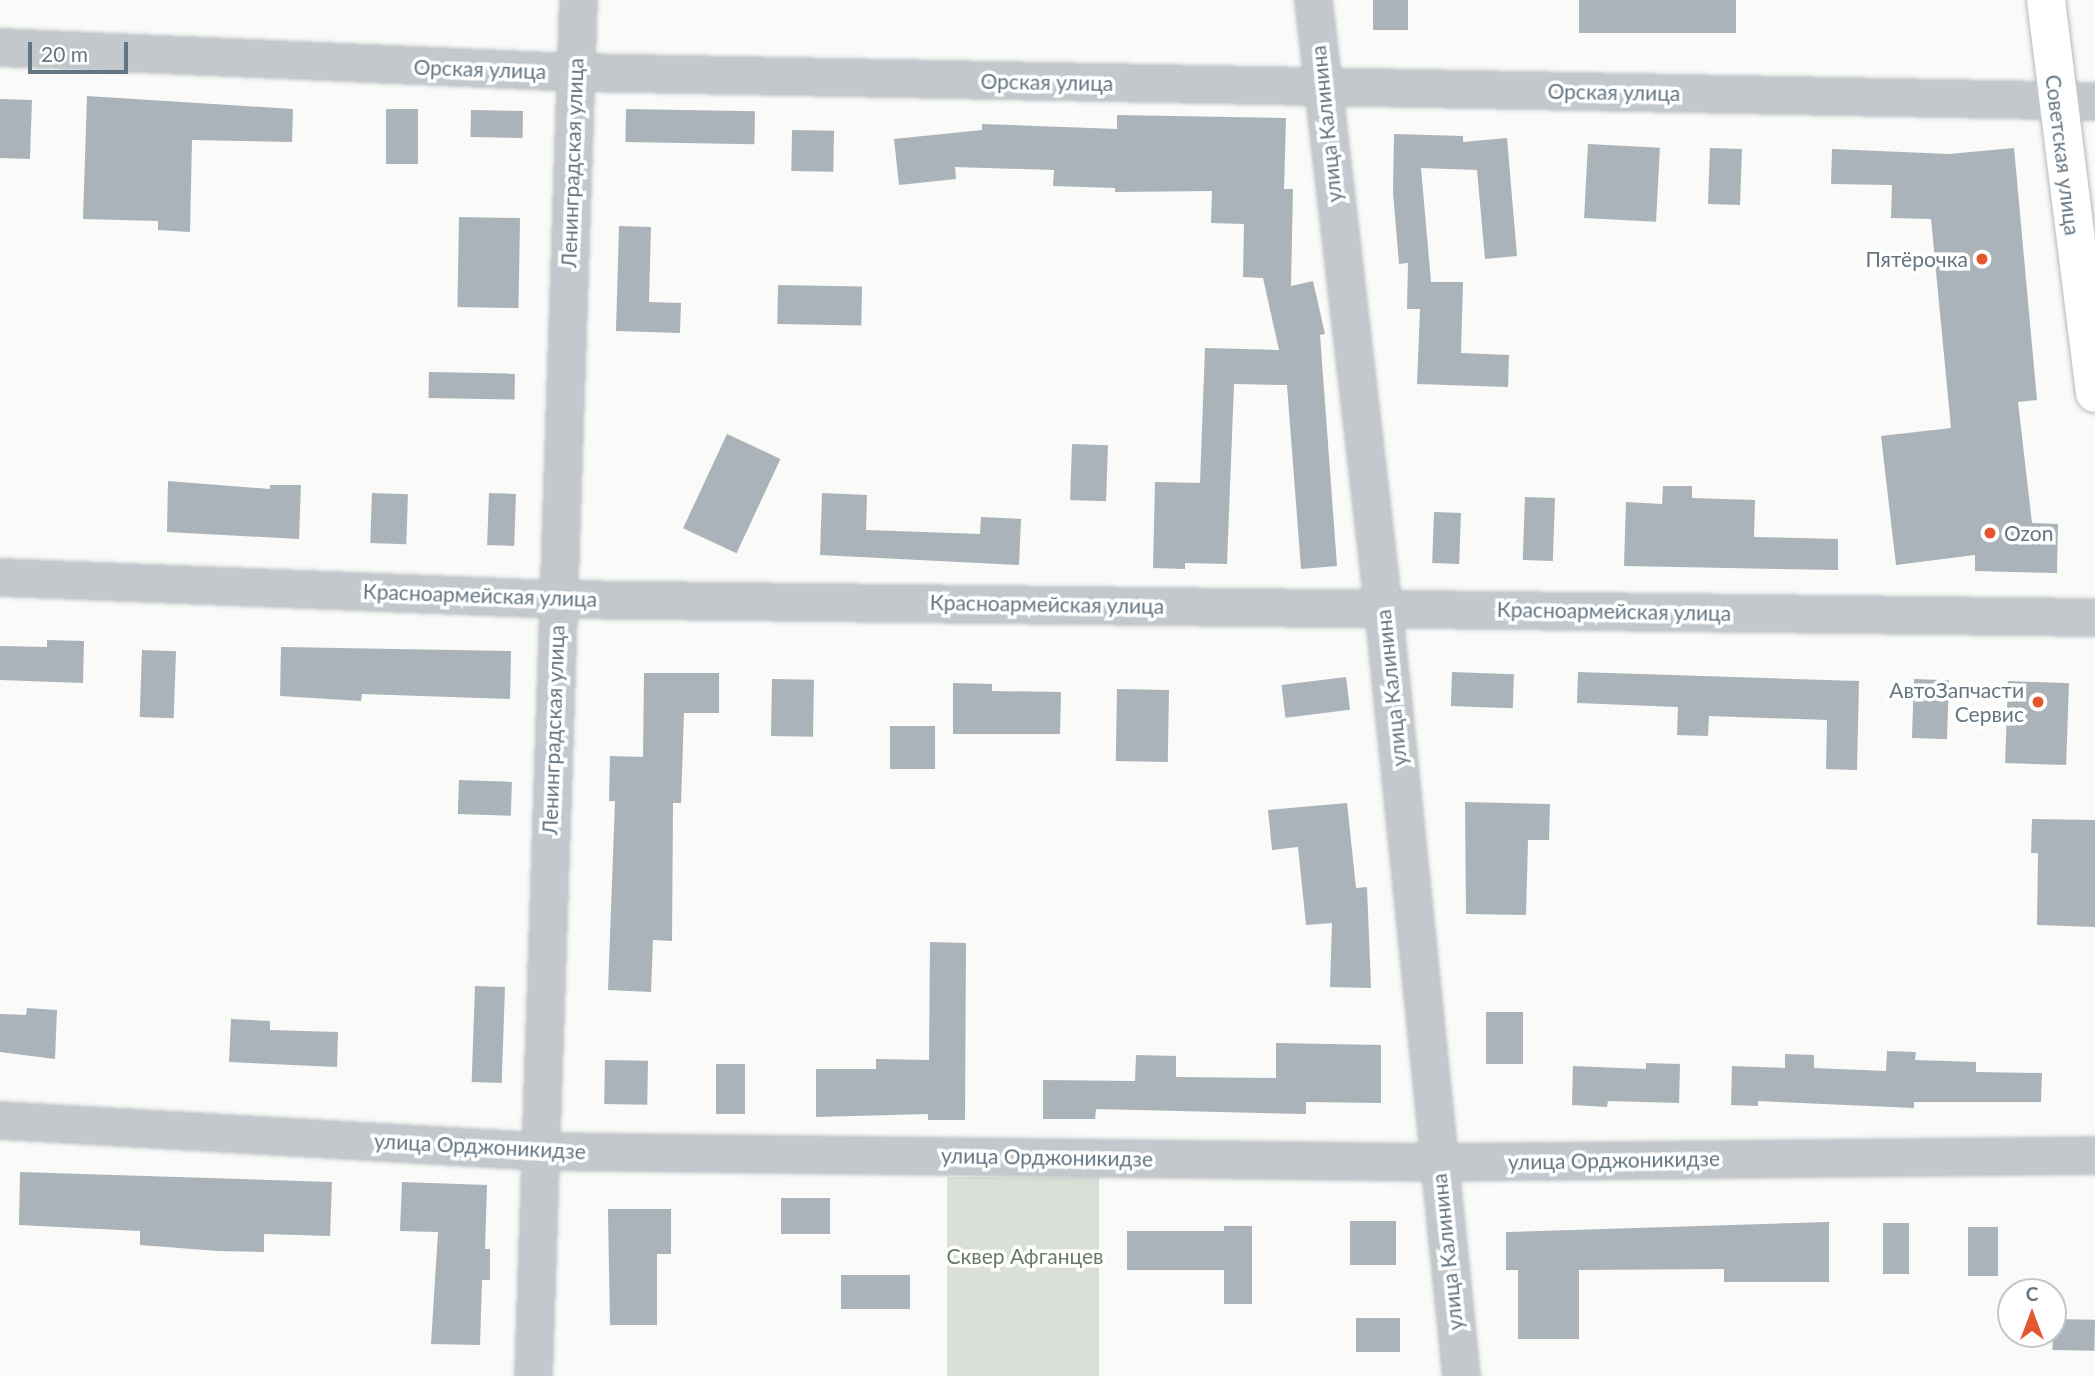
<!DOCTYPE html>
<meta charset="utf-8">
<style>
body{margin:0}
#map{position:relative;width:2095px;height:1376px;overflow:hidden;background:#fafaf8;font-family:Lato,sans-serif}
div>[style]{position:absolute}
.green>*{inset:0;background:#dadfd7;transform-origin:0 0}
.building>*{inset:0;background:#aab3b9;transform-origin:0 0}
.roads{filter:drop-shadow(0 0 2px #b3babf) drop-shadow(0 0 2px #b3babf)}
.street>*{height:35px;margin:-17.5px;padding:0 17.5px;transform-origin:17.5px;border-radius:17.5px;background:#c3c8cc}
.secondary>*{height:38px;margin:-19px;padding:0 19px;transform-origin:19px;border-radius:19px;background:#fff}
.dots>*{width:19px;height:19px;translate:-50% -50%;box-sizing:border-box;border:4px solid #fff;border-radius:50%}
span{translate:-50% -50%;white-space:nowrap;text-align:center;line-height:1.15;-webkit-text-stroke:7px #fff;paint-order:stroke}
.street-label{font-size:21px;color:#657683}
.poi-label{font-size:21px;color:#657683}
.right{translate:-100% -50%;text-align:right}
.left{translate:0 -50%;text-align:left}
.park-label{font-size:21px;color:#687a64}
.north{position:absolute;left:1997px;top:1278px;width:70px;height:70px;box-sizing:border-box;background:#fff;border:2px solid #c1c8cd;border-radius:50%;rotate:0deg;font-size:19px;font-weight:700;line-height:28px;text-align:center;color:#657683}
.north::after{content:'';display:block;margin:auto;width:24px;height:32px;background:#e4572e;clip-path:polygon(50% 0,100% 100%,50% 72%,0 100%)}
.scale{position:absolute;left:28px;top:42px;width:100px;height:32px;box-sizing:border-box;border:4px solid #657683;border-top:0;padding-left:9px;font-size:21px;line-height:24px;white-space:nowrap;color:#657683;-webkit-text-stroke:5px #fff;paint-order:stroke}
</style>
<div id="map">
<div class="green">
<i style="left:1099px;top:1177px;width:199px;height:152px;rotate:90deg"></i>
</div>
<div class="building">
<i style="left:1373px;top:0;width:35px;height:30px"></i>
<i style="left:1579px;top:0;width:157px;height:33px"></i>
<i style="clip-path:polygon(87px 96px,293px 109px,292px 142px,192px 140px,190px 232px,158px 230px,158px 221px,83px 219px)"></i>
<i style="left:0;top:99px;width:32px;height:59px;rotate:2deg"></i>
<i style="left:386px;top:109px;width:32px;height:55px"></i>
<i style="left:626px;top:109px;width:129px;height:33px;rotate:1deg"></i>
<i style="left:471px;top:110px;width:52px;height:27px;rotate:1deg"></i>
<i style="clip-path:polygon(1117px 115px,1286px 118px,1284px 189px,1293px 189px,1291px 286px,1313px 281px,1325px 334px,1320px 335px,1337px 566px,1301px 569px,1287px 385px,1234px 384px,1227px 564px,1185px 563px,1185px 569px,1153px 568px,1155px 482px,1200px 483px,1205px 348px,1279px 350px,1263px 278px,1243px 277px,1244px 224px,1211px 223px,1212px 191px,1115px 192px,1115px 188px,1053px 186px,1054px 170px,955px 167px,956px 179px,899px 185px,894px 139px,982px 130px,982px 124px,1117px 129px)"></i>
<i style="left:792px;top:130px;width:42px;height:41px;rotate:1deg"></i>
<i style="clip-path:polygon(1394px 134px,1463px 136px,1463px 142px,1507px 138px,1517px 256px,1485px 259px,1477px 170px,1421px 168px,1431px 282px,1463px 282px,1461px 353px,1509px 355px,1508px 387px,1417px 384px,1420px 309px,1407px 309px,1408px 263px,1399px 264px,1393px 192px)"></i>
<i style="left:1588px;top:144px;width:72px;height:74px;rotate:3deg"></i>
<i style="left:1710px;top:148px;width:32px;height:56px;rotate:2deg"></i>
<i style="clip-path:polygon(2014px 148px,2037px 400px,2018px 402px,2032px 523px,2058px 524px,2057px 573px,1975px 571px,1975px 555px,1896px 565px,1881px 436px,1951px 428px,1931px 219px,1891px 218px,1892px 185px,1831px 184px,1832px 149px,1949px 154px)"></i>
<i style="left:459px;top:217px;width:61px;height:90px;rotate:1deg"></i>
<i style="clip-path:polygon(619px 226px,651px 227px,649px 302px,681px 303px,680px 333px,616px 331px)"></i>
<i style="left:778px;top:285px;width:84px;height:39px;rotate:1deg"></i>
<i style="left:429px;top:372px;width:86px;height:26px;rotate:1deg"></i>
<i style="left:727px;top:434px;width:59px;height:104px;rotate:25deg"></i>
<i style="left:1072px;top:444px;width:36px;height:56px;rotate:2deg"></i>
<i style="clip-path:polygon(168px 481px,270px 489px,270px 485px,301px 485px,299px 539px,167px 532px)"></i>
<i style="clip-path:polygon(1663px 486px,1692px 486px,1692px 498px,1755px 500px,1754px 537px,1838px 539px,1838px 570px,1624px 566px,1626px 502px,1662px 504px)"></i>
<i style="left:372px;top:493px;width:36px;height:50px;rotate:2deg"></i>
<i style="left:489px;top:493px;width:27px;height:52px;rotate:2deg"></i>
<i style="clip-path:polygon(822px 493px,867px 495px,866px 530px,980px 534px,981px 517px,1021px 519px,1019px 565px,820px 555px)"></i>
<i style="left:1525px;top:497px;width:30px;height:63px;rotate:2deg"></i>
<i style="left:1434px;top:512px;width:27px;height:51px;rotate:2deg"></i>
<i style="clip-path:polygon(47px 640px,84px 641px,83px 683px,0 680px,0 646px,47px 647px)"></i>
<i style="clip-path:polygon(281px 647px,511px 651px,510px 699px,362px 694px,361px 701px,280px 696px)"></i>
<i style="left:142px;top:650px;width:34px;height:67px;rotate:2deg"></i>
<i style="left:1452px;top:672px;width:62px;height:34px;rotate:2deg"></i>
<i style="clip-path:polygon(1578px 672px,1859px 681px,1857px 770px,1826px 769px,1827px 720px,1709px 716px,1708px 736px,1677px 735px,1678px 707px,1577px 703px)"></i>
<i style="clip-path:polygon(644px 673px,719px 673px,719px 713px,684px 713px,681px 803px,673px 803px,672px 941px,653px 940px,651px 992px,608px 990px,615px 801px,609px 801px,610px 756px,643px 757px)"></i>
<i style="left:1346px;top:677px;width:33px;height:65px;rotate:83deg"></i>
<i style="left:772px;top:679px;width:42px;height:57px;rotate:1deg"></i>
<i style="left:1914px;top:679px;width:35px;height:59px;rotate:2deg"></i>
<i style="left:2008px;top:681px;width:61px;height:82px;rotate:2deg"></i>
<i style="clip-path:polygon(953px 683px,992px 684px,992px 691px,1061px 692px,1060px 734px,953px 734px)"></i>
<i style="left:1117px;top:689px;width:52px;height:72px;rotate:1deg"></i>
<i style="left:890px;top:726px;width:45px;height:43px"></i>
<i style="left:459px;top:780px;width:53px;height:34px;rotate:2deg"></i>
<i style="clip-path:polygon(1465px 802px,1550px 804px,1549px 840px,1528px 840px,1526px 915px,1466px 914px)"></i>
<i style="clip-path:polygon(1347px 803px,1356px 888px,1367px 887px,1371px 988px,1330px 987px,1332px 923px,1306px 925px,1298px 847px,1272px 850px,1268px 810px)"></i>
<i style="clip-path:polygon(2032px 819px,2095px 820px,2095px 927px,2037px 925px,2038px 853px,2031px 853px)"></i>
<i style="clip-path:polygon(930px 942px,966px 943px,965px 1120px,928px 1120px,928px 1114px,816px 1117px,816px 1069px,876px 1069px,876px 1059px,929px 1060px)"></i>
<i style="left:475px;top:986px;width:30px;height:96px;rotate:2deg"></i>
<i style="clip-path:polygon(27px 1008px,57px 1010px,55px 1059px,0 1052px,0 1014px,26px 1015px)"></i>
<i style="left:1486px;top:1012px;width:37px;height:52px"></i>
<i style="clip-path:polygon(231px 1019px,270px 1021px,270px 1030px,338px 1032px,337px 1067px,229px 1062px)"></i>
<i style="clip-path:polygon(1276px 1043px,1381px 1045px,1381px 1103px,1306px 1102px,1306px 1114px,1096px 1109px,1095px 1119px,1043px 1119px,1043px 1080px,1135px 1081px,1136px 1055px,1176px 1056px,1176px 1077px,1276px 1078px)"></i>
<i style="clip-path:polygon(1887px 1051px,1916px 1052px,1915px 1060px,1976px 1062px,1976px 1072px,2042px 1073px,2041px 1102px,1914px 1102px,1914px 1108px,1758px 1101px,1758px 1106px,1731px 1105px,1732px 1066px,1785px 1068px,1785px 1054px,1814px 1055px,1814px 1068px,1886px 1071px)"></i>
<i style="left:605px;top:1060px;width:43px;height:44px;rotate:1deg"></i>
<i style="clip-path:polygon(1646px 1063px,1680px 1064px,1679px 1103px,1608px 1101px,1607px 1107px,1572px 1105px,1573px 1066px,1646px 1069px)"></i>
<i style="left:716px;top:1064px;width:29px;height:50px"></i>
<i style="clip-path:polygon(20px 1172px,332px 1182px,330px 1236px,264px 1234px,264px 1252px,218px 1251px,140px 1245px,140px 1231px,19px 1225px)"></i>
<i style="clip-path:polygon(402px 1182px,487px 1185px,485px 1249px,490px 1249px,490px 1280px,482px 1280px,480px 1345px,431px 1344px,438px 1232px,400px 1231px)"></i>
<i style="left:781px;top:1198px;width:49px;height:36px"></i>
<i style="clip-path:polygon(608px 1209px,671px 1209px,671px 1254px,657px 1254px,657px 1325px,610px 1325px)"></i>
<i style="left:1350px;top:1221px;width:46px;height:44px"></i>
<i style="clip-path:polygon(1829px 1222px,1829px 1282px,1724px 1282px,1724px 1269px,1579px 1270px,1579px 1339px,1518px 1339px,1518px 1270px,1506px 1270px,1506px 1232px)"></i>
<i style="left:1883px;top:1223px;width:26px;height:51px"></i>
<i style="clip-path:polygon(1224px 1226px,1252px 1226px,1252px 1304px,1224px 1304px,1224px 1270px,1127px 1270px,1127px 1231px,1224px 1231px)"></i>
<i style="left:1968px;top:1227px;width:30px;height:49px"></i>
<i style="left:841px;top:1275px;width:69px;height:34px"></i>
<i style="left:1356px;top:1318px;width:44px;height:34px"></i>
<i style="left:2053px;top:1319px;width:42px;height:31px;rotate:1deg"></i>
</div>
<div class="roads">
<div class="street">
<i style="left:1313px;top:0;width:612px;rotate:83.43deg"></i>
<i style="left:1383px;top:608px;width:772px;rotate:84.2deg"></i>
<i style="left:0;top:47px;width:577px;rotate:2.49deg"></i>
<i style="left:576px;top:72px;width:1519px;rotate:1.09deg"></i>
<i style="left:0;top:577px;width:557px;rotate:2.26deg"></i>
<i style="left:557px;top:599px;width:1538px;rotate:0.67deg"></i>
<i style="left:0;top:1120px;width:541px;rotate:3.29deg"></i>
<i style="left:540px;top:1151px;width:897px;rotate:0.7deg"></i>
<i style="left:1437px;top:1162px;width:658px;rotate:-0.61deg"></i>
<i style="left:533px;top:1376px;width:1377px;rotate:-88.13deg"></i>
</div>
<div class="secondary">
<i style="left:2046px;top:0;width:396px;rotate:82.9deg"></i>
</div>
</div>
<div class="dots">
<i style="left:1982px;top:259px;background:#e4572e"></i>
<i style="left:1990px;top:533px;background:#e4572e"></i>
<i style="left:2038px;top:702px;background:#e4572e"></i>
</div>
<div class="street-label">
<span style="left:480px;top:69px;rotate:2deg">Орская улица</span>
<span style="left:1047px;top:82px;rotate:1deg">Орская улица</span>
<span style="left:1614px;top:92px;rotate:1deg">Орская улица</span>
<span style="left:1326px;top:124px;rotate:-96deg">улица Калинина</span>
<span style="left:2063px;top:155px;rotate:83deg">Советская улица</span>
<span style="left:572px;top:163px;rotate:-88deg">Ленинградская улица</span>
<span style="left:480px;top:595px;rotate:2deg">Красноармейская улица</span>
<span style="left:1047px;top:604px;rotate:1deg">Красноармейская улица</span>
<span style="left:1614px;top:611px;rotate:1deg">Красноармейская улица</span>
<span style="left:1391px;top:688px;rotate:-96deg">улица Калинина</span>
<span style="left:553px;top:730px;rotate:-88deg">Ленинградская улица</span>
<span style="left:480px;top:1146px;rotate:3deg">улица Орджоникидзе</span>
<span style="left:1047px;top:1157px;rotate:1deg">улица Орджоникидзе</span>
<span style="left:1614px;top:1160px;rotate:-1deg">улица Орджоникидзе</span>
<span style="left:1447px;top:1252px;rotate:-96deg">улица Калинина</span>
</div>
<div class="poi-label">
<span class="right" style="left:1968px;top:259px">Пятёрочка</span>
<span class="left" style="left:2004px;top:533px">Ozon</span>
<span class="right" style="left:2024px;top:702px">АвтоЗапчасти<br>Сервис</span>
</div>
<div class="park-label">
<span style="left:1025px;top:1256px">Сквер Афганцев</span>
</div>
<div class="north">С</div>
<div class="scale">20 m</div>
</div>
